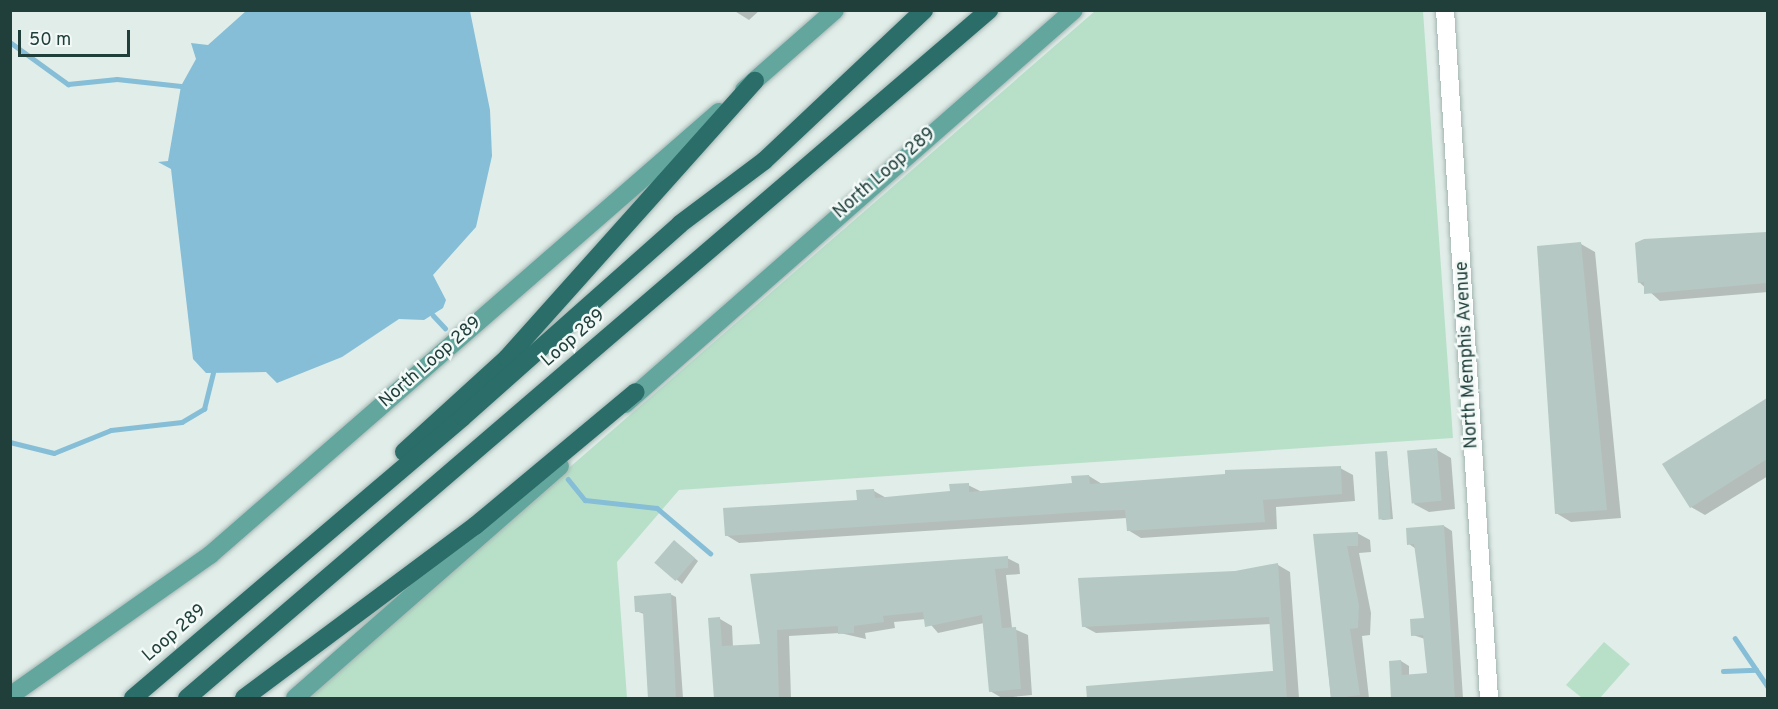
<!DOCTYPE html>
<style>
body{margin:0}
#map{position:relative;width:1778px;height:709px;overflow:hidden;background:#e1ede9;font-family:Overpass,sans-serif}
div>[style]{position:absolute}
.green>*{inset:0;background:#b8e0c9}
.water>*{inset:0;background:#85bed6}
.shadow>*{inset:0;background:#0003}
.stream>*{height:4.5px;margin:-2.25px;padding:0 2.25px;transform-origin:2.25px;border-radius:2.25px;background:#85bed6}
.building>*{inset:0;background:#b6c8c3;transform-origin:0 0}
.roads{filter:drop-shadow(0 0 2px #a3b5b1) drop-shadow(0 0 2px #a3b5b1)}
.minor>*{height:18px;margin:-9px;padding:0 9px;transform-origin:9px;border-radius:9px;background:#fff}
.major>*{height:18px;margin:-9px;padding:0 9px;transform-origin:9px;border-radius:9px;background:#62a69e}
.highway>*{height:18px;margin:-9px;padding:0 9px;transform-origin:9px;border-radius:9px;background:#2a6d69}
span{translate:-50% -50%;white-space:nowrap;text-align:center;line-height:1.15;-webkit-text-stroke:5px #f2f9f7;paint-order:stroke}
.street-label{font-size:18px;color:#203f3b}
.frame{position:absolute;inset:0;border:12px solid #203f3b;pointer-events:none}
.scale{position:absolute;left:18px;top:30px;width:112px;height:27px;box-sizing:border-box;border:3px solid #203f3b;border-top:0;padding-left:8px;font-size:18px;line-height:21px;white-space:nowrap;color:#203f3b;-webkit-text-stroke:4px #f2f9f7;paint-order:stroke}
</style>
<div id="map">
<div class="green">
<i style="clip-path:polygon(1095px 11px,1423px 11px,1453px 438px,679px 490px,617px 562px,627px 698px,304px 698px)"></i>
<i style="clip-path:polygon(1604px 642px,1630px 664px,1600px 698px,1582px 698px,1566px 685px)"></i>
</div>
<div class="water">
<i style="clip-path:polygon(246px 11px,470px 11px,490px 110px,492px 156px,476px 227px,433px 275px,446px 300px,443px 308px,424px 320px,399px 319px,342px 357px,277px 383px,266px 372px,206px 373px,193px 359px,171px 169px,158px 162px,168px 161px,181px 86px,196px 59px,191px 43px,208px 45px)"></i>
</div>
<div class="shadow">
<i style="clip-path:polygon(733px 10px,760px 10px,749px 20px)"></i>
<i style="clip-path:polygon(1768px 233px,1768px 292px,1660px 301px,1639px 282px,1637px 244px)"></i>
<i style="clip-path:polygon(1581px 244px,1595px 252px,1621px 518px,1571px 522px,1556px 513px)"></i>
<i style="clip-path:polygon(1768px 400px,1768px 476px,1705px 515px,1691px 507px,1664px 465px)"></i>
<i style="clip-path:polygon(1437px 450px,1451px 458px,1455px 509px,1429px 512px,1414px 504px)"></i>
<i style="clip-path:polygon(1387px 453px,1393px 519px,1383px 520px,1381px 519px)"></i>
<i style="clip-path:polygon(1340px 468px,1353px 475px,1355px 501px,1276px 507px,1277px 529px,1141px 538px,1128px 530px,1127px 518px,739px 543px,726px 535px,859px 501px,874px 491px,888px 499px,951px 492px,968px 485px,982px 492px,1073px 484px,1089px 476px,1102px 484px)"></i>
<i style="clip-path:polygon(1444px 526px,1452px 531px,1463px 698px,1393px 698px,1401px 661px,1409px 666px,1409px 676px,1429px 674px,1425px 639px,1413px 635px,1426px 619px,1416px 549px,1409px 544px)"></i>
<i style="clip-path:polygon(1357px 533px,1370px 540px,1371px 552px,1359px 553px,1371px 613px,1370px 635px,1362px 636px,1369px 698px,1331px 698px,1315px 536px)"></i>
<i style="clip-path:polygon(679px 545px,698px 561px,682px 584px,657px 563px)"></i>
<i style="clip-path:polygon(1007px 558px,1019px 564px,1020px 574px,1006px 575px,1012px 628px,1028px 635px,1032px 695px,1002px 698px,990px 691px,984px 623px,938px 633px,926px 619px,894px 622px,895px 628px,865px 633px,866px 639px,840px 633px,789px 636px,791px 698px,715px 698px,720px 619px,732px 626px,733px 647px,762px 645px,752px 575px)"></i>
<i style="clip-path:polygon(1278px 565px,1290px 572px,1299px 698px,1089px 698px,1275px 672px,1271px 624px,1096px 633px,1083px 626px,1235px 572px)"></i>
<i style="clip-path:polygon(670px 594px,676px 597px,683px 698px,650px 698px,644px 614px,636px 611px)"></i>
</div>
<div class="stream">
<i style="left:10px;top:42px;width:72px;rotate:35.9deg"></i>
<i style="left:68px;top:84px;width:49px;rotate:-5.8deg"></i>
<i style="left:117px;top:79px;width:64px;rotate:6.2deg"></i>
<i style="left:433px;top:315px;width:18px;rotate:47deg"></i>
<i style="left:10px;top:442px;width:45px;rotate:14deg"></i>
<i style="left:54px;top:453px;width:61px;rotate:-22deg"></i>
<i style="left:111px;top:430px;width:71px;rotate:-6.4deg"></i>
<i style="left:182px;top:422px;width:26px;rotate:-31deg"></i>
<i style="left:204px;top:409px;width:37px;rotate:-76deg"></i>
<i style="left:568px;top:479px;width:27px;rotate:51deg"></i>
<i style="left:585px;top:500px;width:72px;rotate:6.3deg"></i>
<i style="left:657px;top:508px;width:70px;rotate:40.3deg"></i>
<i style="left:1735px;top:638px;width:59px;rotate:56deg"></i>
<i style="left:1723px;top:671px;width:33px;rotate:-2deg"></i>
</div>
<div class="building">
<i style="clip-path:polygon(1767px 232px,1767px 283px,1644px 294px,1644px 282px,1638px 283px,1635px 243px,1644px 239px)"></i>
<i style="clip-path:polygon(1581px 242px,1607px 510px,1555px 514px,1537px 246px)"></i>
<i style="clip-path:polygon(1767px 398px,1767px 459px,1690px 508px,1662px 464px)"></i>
<i style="left:1437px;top:448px;width:53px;height:30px;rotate:85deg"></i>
<i style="left:1387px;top:451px;width:68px;height:12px;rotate:87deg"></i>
<i style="clip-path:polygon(1341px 466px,1342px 494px,1263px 500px,1265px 522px,1127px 531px,1125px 510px,1098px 511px,725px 536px,723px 508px,857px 500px,856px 490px,874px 489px,875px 498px,950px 491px,949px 484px,969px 483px,969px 492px,1072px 483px,1071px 476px,1089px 475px,1090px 484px,1225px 474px,1225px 470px)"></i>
<i style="clip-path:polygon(1444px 525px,1455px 699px,1391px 699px,1389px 661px,1401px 660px,1402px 675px,1427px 673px,1423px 635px,1411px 636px,1410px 619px,1424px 618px,1414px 544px,1407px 545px,1406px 528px)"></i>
<i style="clip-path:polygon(1358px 532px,1358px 546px,1347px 546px,1359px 605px,1358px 628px,1350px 629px,1360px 695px,1331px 699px,1313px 534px)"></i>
<i style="left:674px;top:540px;width:28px;height:30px;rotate:41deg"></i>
<i style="clip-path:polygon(1008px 556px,1008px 568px,995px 569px,1002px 628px,1016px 627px,1021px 689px,989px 692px,982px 615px,925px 627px,923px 612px,883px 616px,884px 622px,854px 626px,854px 633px,838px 634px,838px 626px,777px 630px,779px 699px,714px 699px,708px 618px,720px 617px,722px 646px,760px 644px,750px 574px)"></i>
<i style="clip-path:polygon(1278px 563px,1287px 699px,1087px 699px,1086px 686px,1273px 671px,1269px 617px,1082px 627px,1078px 578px,1235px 571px)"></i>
<i style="clip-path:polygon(671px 593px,676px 699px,648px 699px,643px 612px,635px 612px,634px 596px)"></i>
</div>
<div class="roads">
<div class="minor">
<i style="left:1445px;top:10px;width:689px;rotate:86.34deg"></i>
</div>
<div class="major">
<i style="left:744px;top:90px;width:121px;rotate:-41.3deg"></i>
<i style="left:625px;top:404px;width:597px;rotate:-41.27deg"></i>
<i style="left:10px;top:696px;width:245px;rotate:-35.2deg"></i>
<i style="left:210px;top:555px;width:675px;rotate:-41.03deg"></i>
<i style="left:295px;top:698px;width:352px;rotate:-41.2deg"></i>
</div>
<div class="highway">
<i style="left:404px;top:452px;width:139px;rotate:-42.4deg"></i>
<i style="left:507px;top:358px;width:372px;rotate:-48.2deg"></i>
<i style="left:133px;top:698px;width:433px;rotate:-40.4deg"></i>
<i style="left:463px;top:417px;width:290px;rotate:-41.6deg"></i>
<i style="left:680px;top:224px;width:105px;rotate:-36.9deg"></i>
<i style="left:764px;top:161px;width:220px;rotate:-43.3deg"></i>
<i style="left:187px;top:698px;width:1057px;rotate:-40.62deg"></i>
<i style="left:244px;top:698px;width:288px;rotate:-36.7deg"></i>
<i style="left:475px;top:526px;width:209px;rotate:-39.8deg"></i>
</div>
</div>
<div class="street-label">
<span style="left:885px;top:174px;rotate:-41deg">North Loop 289</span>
<span style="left:574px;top:339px;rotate:-41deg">Loop 289</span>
<span style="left:1468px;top:355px;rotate:-93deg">North Memphis Avenue</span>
<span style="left:431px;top:363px;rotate:-41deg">North Loop 289</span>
<span style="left:175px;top:634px;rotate:-41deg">Loop 289</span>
</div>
<div class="frame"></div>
<div class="scale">50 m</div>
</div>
